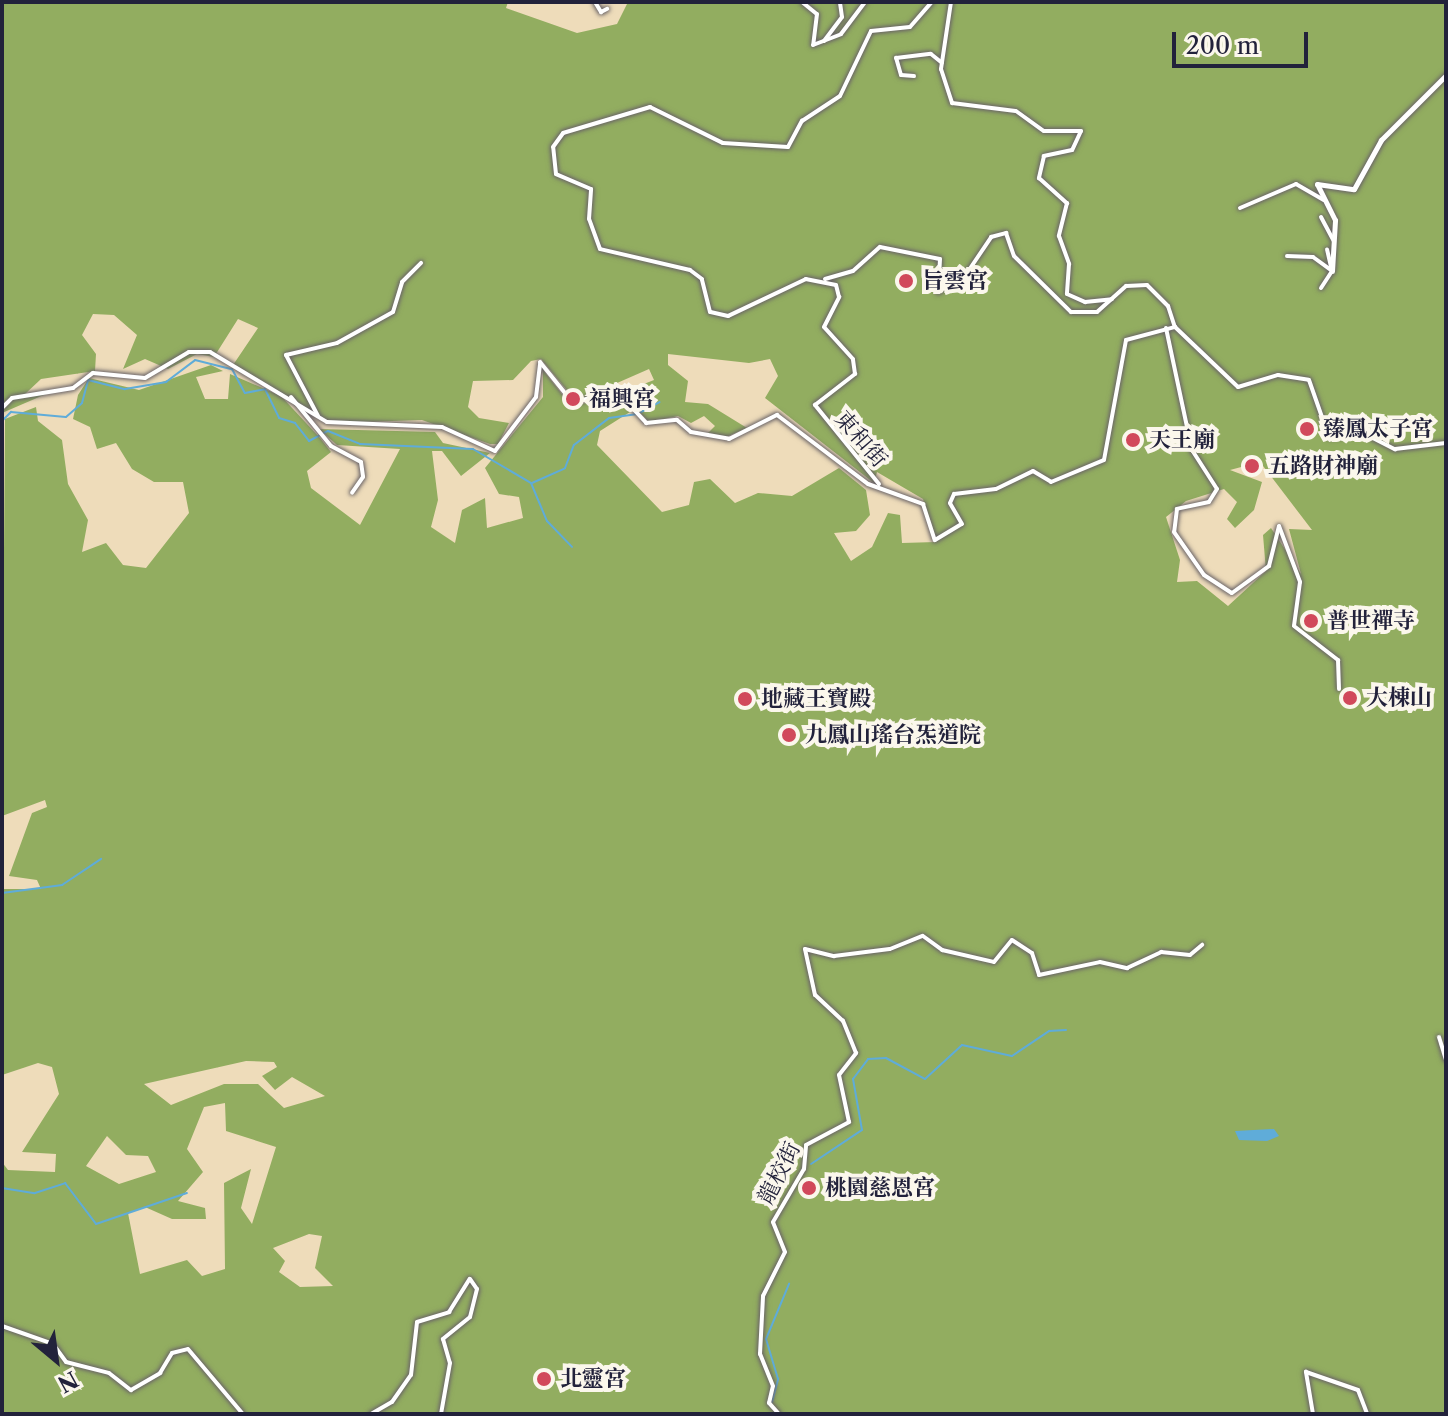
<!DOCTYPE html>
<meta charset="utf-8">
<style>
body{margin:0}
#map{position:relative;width:1448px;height:1416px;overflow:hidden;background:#eedcba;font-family:"Libre Caslon Text","Noto Serif TC",serif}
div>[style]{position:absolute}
.forest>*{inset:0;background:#92ad60}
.water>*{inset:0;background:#5facd9}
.stream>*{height:2px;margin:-1px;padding:0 1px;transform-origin:1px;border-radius:1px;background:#5facd9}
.roads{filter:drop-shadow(0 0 2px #696367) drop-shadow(0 0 2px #696367)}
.minor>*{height:4px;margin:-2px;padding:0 2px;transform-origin:2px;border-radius:2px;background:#fff}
.tertiary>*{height:5px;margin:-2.5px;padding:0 2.5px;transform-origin:2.5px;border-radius:2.5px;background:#fff}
.dots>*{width:22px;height:22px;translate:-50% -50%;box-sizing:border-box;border:4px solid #fbf7ec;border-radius:50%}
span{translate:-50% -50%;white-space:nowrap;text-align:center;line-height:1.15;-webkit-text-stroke:8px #fbf7ec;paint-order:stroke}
.poi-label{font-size:22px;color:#22223b;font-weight:700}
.left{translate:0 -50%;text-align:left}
.street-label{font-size:22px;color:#22223b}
.frame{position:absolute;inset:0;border:4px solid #22223b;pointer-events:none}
.north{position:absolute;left:16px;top:1320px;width:80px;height:80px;-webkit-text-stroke:6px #fbf7ec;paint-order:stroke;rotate:151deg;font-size:22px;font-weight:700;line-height:32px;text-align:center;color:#22223b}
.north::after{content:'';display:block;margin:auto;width:28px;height:36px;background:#22223b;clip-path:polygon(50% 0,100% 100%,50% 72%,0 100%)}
.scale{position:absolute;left:1172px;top:32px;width:136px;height:36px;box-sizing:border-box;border:4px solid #22223b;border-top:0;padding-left:10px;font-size:24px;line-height:28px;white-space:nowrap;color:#22223b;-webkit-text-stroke:6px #fbf7ec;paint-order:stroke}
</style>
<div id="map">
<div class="forest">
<i style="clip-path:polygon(evenodd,2px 2px,508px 2px,506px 8px,577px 33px,617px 24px,628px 2px,1446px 2px,1446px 1414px,2px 1414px,2px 1162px,8px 1170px,55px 1172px,56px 1154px,22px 1152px,59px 1094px,52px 1067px,38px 1063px,2px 1075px,2px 889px,41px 889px,37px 880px,9px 876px,32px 813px,47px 807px,45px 800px,2px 816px,5px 419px,36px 407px,38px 421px,62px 440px,68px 484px,88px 520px,82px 552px,106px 543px,123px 565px,146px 568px,189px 513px,183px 482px,154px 482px,132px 469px,116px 443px,97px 449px,90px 427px,73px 419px,78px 395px,89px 378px,139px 390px,211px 365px,223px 371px,196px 377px,205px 399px,228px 399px,230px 374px,281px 396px,320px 438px,331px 452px,307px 471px,311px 488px,360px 525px,400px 449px,337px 445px,319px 429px,435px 432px,443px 443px,490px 453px,461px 476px,442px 451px,432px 451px,438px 500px,431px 527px,455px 543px,462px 510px,485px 498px,487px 528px,523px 518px,519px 497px,499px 494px,485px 468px,543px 397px,543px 370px,572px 407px,592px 401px,610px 408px,617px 395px,629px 404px,630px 412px,600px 431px,597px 445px,662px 512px,689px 505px,694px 482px,710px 479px,735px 503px,758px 493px,792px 496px,839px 468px,866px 490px,870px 515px,856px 531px,834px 533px,851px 561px,872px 547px,888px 513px,900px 515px,902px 543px,936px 542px,923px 499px,877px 472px,874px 483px,765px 398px,778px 376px,770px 359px,749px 363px,668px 354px,668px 365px,688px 381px,685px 402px,708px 404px,747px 428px,726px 437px,707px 434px,715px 426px,704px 416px,691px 423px,678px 416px,649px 422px,621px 393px,654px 380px,649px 369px,576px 401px,541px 359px,531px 361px,513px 380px,473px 381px,468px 407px,479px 418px,509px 423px,498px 444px,490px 444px,422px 420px,332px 423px,233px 365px,258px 328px,238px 319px,214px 357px,197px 354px,168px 369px,145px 359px,123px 369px,137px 335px,114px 315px,93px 314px,82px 335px,96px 354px,95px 371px,41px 379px,24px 395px,53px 391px,2px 413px,2px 2px,1260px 462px,1312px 530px,1289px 529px,1301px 574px,1271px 528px,1263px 535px,1266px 571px,1228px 606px,1197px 581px,1177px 582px,1180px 560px,1166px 517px,1186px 501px,1224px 489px,1237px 502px,1227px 519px,1235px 528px,1254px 510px,1262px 482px,1230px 470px,1260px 462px,2px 2px,246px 1061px,274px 1062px,277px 1067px,262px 1076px,275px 1090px,292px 1077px,325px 1096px,284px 1108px,258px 1084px,224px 1084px,171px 1105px,144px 1084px,246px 1061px,2px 2px,225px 1103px,226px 1131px,276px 1147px,252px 1224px,241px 1208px,251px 1169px,224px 1183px,225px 1269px,202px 1276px,187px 1260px,140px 1274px,128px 1213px,145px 1207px,172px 1219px,206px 1219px,205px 1208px,178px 1201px,203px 1172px,187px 1149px,204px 1107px,225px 1103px,2px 2px,107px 1136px,126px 1155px,148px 1156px,156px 1172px,119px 1184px,86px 1166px,107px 1136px,2px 2px,309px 1234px,322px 1236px,315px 1268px,333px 1286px,300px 1287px,279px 1272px,285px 1261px,273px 1248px,309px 1234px)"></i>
</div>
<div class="water">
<i style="clip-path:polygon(1274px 1129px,1279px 1136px,1267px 1141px,1239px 1140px,1235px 1131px)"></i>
</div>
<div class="stream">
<i style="left:641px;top:412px;width:21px;rotate:-28deg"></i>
<i style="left:2px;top:421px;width:13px;rotate:-45deg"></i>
<i style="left:11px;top:412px;width:55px;rotate:5.2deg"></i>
<i style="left:66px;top:417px;width:21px;rotate:-41deg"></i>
<i style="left:82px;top:403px;width:24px;rotate:-75deg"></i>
<i style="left:88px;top:380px;width:38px;rotate:14deg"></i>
<i style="left:125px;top:389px;width:42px;rotate:-9.7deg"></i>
<i style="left:166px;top:382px;width:36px;rotate:-37deg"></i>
<i style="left:195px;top:360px;width:38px;rotate:14deg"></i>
<i style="left:232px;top:369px;width:27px;rotate:62deg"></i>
<i style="left:245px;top:393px;width:20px;rotate:-11deg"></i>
<i style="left:265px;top:389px;width:32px;rotate:64deg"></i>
<i style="left:279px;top:418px;width:17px;rotate:17deg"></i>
<i style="left:295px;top:423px;width:23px;rotate:52deg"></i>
<i style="left:309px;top:441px;width:21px;rotate:-28deg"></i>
<i style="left:328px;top:431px;width:35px;rotate:22deg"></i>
<i style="left:360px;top:444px;width:113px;rotate:2.5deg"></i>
<i style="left:473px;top:449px;width:67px;rotate:30.4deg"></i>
<i style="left:531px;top:483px;width:41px;rotate:67.2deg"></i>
<i style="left:547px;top:521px;width:36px;rotate:46deg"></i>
<i style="left:532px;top:483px;width:36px;rotate:-24deg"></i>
<i style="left:565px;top:468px;width:25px;rotate:-69deg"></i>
<i style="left:574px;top:445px;width:44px;rotate:-37.6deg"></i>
<i style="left:609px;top:418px;width:27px;rotate:-8deg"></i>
<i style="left:2px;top:893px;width:61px;rotate:-7.6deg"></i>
<i style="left:62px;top:885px;width:47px;rotate:-33.7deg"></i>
<i style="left:811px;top:1164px;width:61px;rotate:-33.7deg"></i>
<i style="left:862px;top:1130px;width:52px;rotate:-100deg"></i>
<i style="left:853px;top:1079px;width:25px;rotate:-53deg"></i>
<i style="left:868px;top:1059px;width:18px;rotate:-3deg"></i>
<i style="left:886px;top:1058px;width:44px;rotate:28.3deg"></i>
<i style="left:925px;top:1079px;width:50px;rotate:-42.6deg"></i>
<i style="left:962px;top:1045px;width:51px;rotate:12.4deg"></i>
<i style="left:1012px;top:1056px;width:45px;rotate:-34deg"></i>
<i style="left:1049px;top:1031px;width:17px;rotate:-3deg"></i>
<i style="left:2px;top:1188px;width:33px;rotate:9deg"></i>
<i style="left:35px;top:1193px;width:32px;rotate:-18deg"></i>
<i style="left:65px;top:1183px;width:51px;rotate:52.9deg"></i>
<i style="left:96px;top:1224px;width:96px;rotate:-18.8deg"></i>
<i style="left:772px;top:1402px;width:24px;rotate:-75deg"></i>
<i style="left:778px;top:1379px;width:42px;rotate:-106.7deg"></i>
<i style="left:766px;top:1339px;width:60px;rotate:-67.3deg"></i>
</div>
<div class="roads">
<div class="minor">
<i style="left:595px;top:2px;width:12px;rotate:59deg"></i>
<i style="left:601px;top:12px;width:7px;rotate:-27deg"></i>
<i style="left:802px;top:2px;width:19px;rotate:39deg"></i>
<i style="left:817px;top:14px;width:31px;rotate:97deg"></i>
<i style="left:813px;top:45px;width:30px;rotate:-21deg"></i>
<i style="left:841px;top:34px;width:40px;rotate:-53deg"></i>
<i style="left:951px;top:2px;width:68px;rotate:98.5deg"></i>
<i style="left:941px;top:69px;width:36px;rotate:72deg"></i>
<i style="left:952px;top:103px;width:64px;rotate:7.1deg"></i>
<i style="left:1016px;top:111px;width:34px;rotate:36deg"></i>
<i style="left:1044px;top:131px;width:37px"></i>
<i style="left:1081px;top:131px;width:21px;rotate:115deg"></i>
<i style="left:1072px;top:150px;width:29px;rotate:168deg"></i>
<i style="left:1044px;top:156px;width:23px;rotate:103deg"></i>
<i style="left:1039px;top:178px;width:38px;rotate:42deg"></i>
<i style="left:1067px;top:203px;width:34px;rotate:104deg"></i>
<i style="left:1059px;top:236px;width:30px;rotate:70deg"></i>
<i style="left:1069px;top:264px;width:30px;rotate:94deg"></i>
<i style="left:1067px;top:294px;width:20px;rotate:24deg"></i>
<i style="left:1085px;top:302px;width:27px;rotate:-6deg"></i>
<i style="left:824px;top:41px;width:30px;rotate:-53deg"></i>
<i style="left:842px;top:17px;width:15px;rotate:-98deg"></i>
<i style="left:914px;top:76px;width:13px;rotate:-176deg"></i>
<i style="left:901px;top:75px;width:18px;rotate:-106deg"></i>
<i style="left:896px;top:58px;width:35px;rotate:-7deg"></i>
<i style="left:931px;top:54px;width:14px;rotate:39deg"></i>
<i style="left:1240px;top:208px;width:61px;rotate:-23.2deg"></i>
<i style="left:1296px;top:184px;width:32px;rotate:30deg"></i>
<i style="left:1321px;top:217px;width:27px;rotate:62deg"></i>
<i style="left:1287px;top:256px;width:26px;rotate:2deg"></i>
<i style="left:1313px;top:257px;width:24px;rotate:36deg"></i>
<i style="left:825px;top:279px;width:29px;rotate:-16deg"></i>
<i style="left:853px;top:271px;width:36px;rotate:-42deg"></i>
<i style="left:880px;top:247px;width:61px;rotate:11.3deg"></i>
<i style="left:940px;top:259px;width:33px;rotate:93deg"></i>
<i style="left:938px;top:292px;width:38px;rotate:-35deg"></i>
<i style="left:969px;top:270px;width:40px;rotate:-56deg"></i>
<i style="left:991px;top:237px;width:16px;rotate:-15deg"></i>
<i style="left:1006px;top:233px;width:24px;rotate:71deg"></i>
<i style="left:1014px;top:256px;width:80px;rotate:44.5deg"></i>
<i style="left:1071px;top:312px;width:26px"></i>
<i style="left:1097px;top:312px;width:39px;rotate:-42deg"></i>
<i style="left:1126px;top:286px;width:21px;rotate:-3deg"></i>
<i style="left:1147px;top:285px;width:30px;rotate:45deg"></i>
<i style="left:1168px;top:306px;width:22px;rotate:72deg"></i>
<i style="left:1321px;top:288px;width:20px;rotate:-57deg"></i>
<i style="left:1332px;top:271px;width:22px;rotate:-103deg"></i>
<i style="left:1175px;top:327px;width:87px;rotate:43.6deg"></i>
<i style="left:1238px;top:387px;width:42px;rotate:-16.7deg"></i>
<i style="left:1278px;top:375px;width:31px;rotate:9deg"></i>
<i style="left:1309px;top:380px;width:60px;rotate:70.7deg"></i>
<i style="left:1329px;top:437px;width:36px;rotate:-5deg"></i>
<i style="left:1365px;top:434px;width:34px;rotate:27deg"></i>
<i style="left:1395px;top:449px;width:51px;rotate:-6.7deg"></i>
<i style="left:1166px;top:328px;width:125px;rotate:78deg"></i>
<i style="left:1192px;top:450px;width:46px;rotate:57.3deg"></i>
<i style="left:1217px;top:489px;width:15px;rotate:122deg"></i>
<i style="left:1209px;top:502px;width:33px;rotate:168deg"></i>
<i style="left:1177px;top:509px;width:23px;rotate:97deg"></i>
<i style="left:1174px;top:532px;width:52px;rotate:55.1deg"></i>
<i style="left:1204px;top:575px;width:33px;rotate:33deg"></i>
<i style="left:1232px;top:593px;width:46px;rotate:-36.1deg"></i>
<i style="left:1269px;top:566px;width:41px;rotate:-76deg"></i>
<i style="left:1279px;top:526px;width:60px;rotate:69.4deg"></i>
<i style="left:1300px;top:582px;width:44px;rotate:97.8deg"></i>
<i style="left:1294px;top:626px;width:56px;rotate:37.7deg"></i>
<i style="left:1338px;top:660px;width:29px;rotate:88deg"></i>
<i style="left:291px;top:397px;width:63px;rotate:50.8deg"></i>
<i style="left:331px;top:446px;width:34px;rotate:28deg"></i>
<i style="left:361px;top:462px;width:15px;rotate:82deg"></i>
<i style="left:363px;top:477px;width:19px;rotate:125deg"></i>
<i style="left:2px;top:408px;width:14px;rotate:-45deg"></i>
<i style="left:12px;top:398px;width:62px;rotate:-9.3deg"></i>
<i style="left:73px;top:388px;width:25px;rotate:-37deg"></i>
<i style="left:93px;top:373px;width:52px;rotate:5.5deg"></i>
<i style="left:145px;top:378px;width:51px;rotate:-30.6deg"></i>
<i style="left:189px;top:352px;width:21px"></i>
<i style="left:210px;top:352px;width:136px;rotate:30.9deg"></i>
<i style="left:327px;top:422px;width:115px;rotate:2.5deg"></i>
<i style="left:442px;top:427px;width:58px;rotate:24.4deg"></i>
<i style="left:495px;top:451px;width:68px;rotate:-52.8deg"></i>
<i style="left:536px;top:397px;width:35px;rotate:-83deg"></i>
<i style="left:540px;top:362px;width:53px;rotate:51.2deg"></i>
<i style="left:573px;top:403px;width:27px;rotate:-17deg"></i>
<i style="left:599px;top:395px;width:25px;rotate:9deg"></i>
<i style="left:624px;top:399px;width:33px;rotate:47deg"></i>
<i style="left:646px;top:423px;width:31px;rotate:-6deg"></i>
<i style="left:677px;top:420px;width:18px;rotate:41deg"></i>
<i style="left:691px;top:432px;width:39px;rotate:10deg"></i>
<i style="left:729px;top:439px;width:54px;rotate:-26.6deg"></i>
<i style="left:777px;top:415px;width:114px;rotate:37.2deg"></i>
<i style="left:868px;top:484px;width:59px;rotate:20deg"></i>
<i style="left:923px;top:504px;width:38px;rotate:72deg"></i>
<i style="left:935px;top:540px;width:31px;rotate:-31deg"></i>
<i style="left:962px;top:524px;width:24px;rotate:-120deg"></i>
<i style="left:950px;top:503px;width:10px;rotate:-66deg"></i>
<i style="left:954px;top:494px;width:42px;rotate:-6.8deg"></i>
<i style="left:996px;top:489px;width:41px;rotate:-25.9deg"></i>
<i style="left:1033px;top:471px;width:21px;rotate:31deg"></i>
<i style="left:1051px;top:482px;width:57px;rotate:-22.5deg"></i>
<i style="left:1104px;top:460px;width:122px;rotate:-79.6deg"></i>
<i style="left:1126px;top:340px;width:51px;rotate:-14.9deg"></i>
<i style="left:318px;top:416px;width:69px;rotate:-117.7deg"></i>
<i style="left:286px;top:355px;width:52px;rotate:-13.2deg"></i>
<i style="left:337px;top:343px;width:64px;rotate:-29deg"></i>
<i style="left:393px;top:312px;width:31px;rotate:-73deg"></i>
<i style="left:402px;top:282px;width:27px;rotate:-45deg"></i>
<i style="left:879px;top:484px;width:102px;rotate:-129deg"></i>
<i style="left:815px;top:405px;width:51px;rotate:-37.8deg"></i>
<i style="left:855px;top:374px;width:15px;rotate:-98deg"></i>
<i style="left:853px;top:359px;width:43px;rotate:-132.2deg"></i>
<i style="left:824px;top:327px;width:34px;rotate:-63deg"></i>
<i style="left:839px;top:297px;width:12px;rotate:-104deg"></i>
<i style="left:836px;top:285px;width:31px;rotate:-169deg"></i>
<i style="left:806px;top:279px;width:86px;rotate:154.6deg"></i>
<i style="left:728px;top:316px;width:18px;rotate:-167deg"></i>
<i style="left:710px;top:312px;width:34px;rotate:-104deg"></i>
<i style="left:702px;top:279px;width:15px;rotate:-143deg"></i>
<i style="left:690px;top:270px;width:92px;rotate:-166.9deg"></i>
<i style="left:600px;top:249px;width:32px;rotate:-110deg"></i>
<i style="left:589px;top:219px;width:30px;rotate:-86deg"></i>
<i style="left:591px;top:189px;width:38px;rotate:-157deg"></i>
<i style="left:556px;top:174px;width:27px;rotate:-96deg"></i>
<i style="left:553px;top:147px;width:17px;rotate:-54deg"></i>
<i style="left:563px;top:133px;width:91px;rotate:-16.6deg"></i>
<i style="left:650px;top:107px;width:81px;rotate:26.3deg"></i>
<i style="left:723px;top:143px;width:65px;rotate:3.5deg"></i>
<i style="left:788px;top:147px;width:30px;rotate:-62deg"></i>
<i style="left:802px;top:121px;width:45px;rotate:-33.3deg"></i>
<i style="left:840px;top:96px;width:72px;rotate:-64.5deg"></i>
<i style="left:871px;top:31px;width:39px;rotate:-6deg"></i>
<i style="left:910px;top:27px;width:33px;rotate:-49deg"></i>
<i style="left:1439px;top:1037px;width:24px;rotate:73deg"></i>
<i style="left:2px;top:1326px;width:54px;rotate:19.4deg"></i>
<i style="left:53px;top:1344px;width:22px;rotate:54deg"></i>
<i style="left:66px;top:1362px;width:44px;rotate:14.3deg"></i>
<i style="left:109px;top:1373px;width:28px;rotate:38deg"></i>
<i style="left:131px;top:1390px;width:34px;rotate:-30deg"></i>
<i style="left:160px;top:1373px;width:23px;rotate:-59deg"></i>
<i style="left:172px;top:1353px;width:16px;rotate:-14deg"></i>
<i style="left:188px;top:1349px;width:85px;rotate:49.8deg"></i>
<i style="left:371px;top:1414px;width:24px;rotate:-30deg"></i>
<i style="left:392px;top:1402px;width:33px;rotate:-55deg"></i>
<i style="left:411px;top:1375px;width:53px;rotate:-83.5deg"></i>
<i style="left:417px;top:1322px;width:34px;rotate:-17deg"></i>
<i style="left:449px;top:1312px;width:39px;rotate:-58deg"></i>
<i style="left:470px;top:1279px;width:12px;rotate:55deg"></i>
<i style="left:477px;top:1289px;width:29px;rotate:104deg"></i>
<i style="left:470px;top:1317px;width:35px;rotate:141deg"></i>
<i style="left:443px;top:1339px;width:25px;rotate:74deg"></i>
<i style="left:450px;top:1363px;width:52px;rotate:100deg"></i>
<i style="left:779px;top:1414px;width:15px;rotate:-132deg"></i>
<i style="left:769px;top:1403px;width:17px;rotate:-77deg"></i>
<i style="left:773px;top:1386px;width:35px;rotate:-112deg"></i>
<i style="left:760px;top:1354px;width:58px;rotate:-87deg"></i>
<i style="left:763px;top:1296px;width:49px;rotate:-63.4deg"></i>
<i style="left:785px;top:1252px;width:32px;rotate:-112deg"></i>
<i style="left:773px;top:1222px;width:61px;rotate:-59.7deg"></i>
<i style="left:804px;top:1169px;width:24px;rotate:-85deg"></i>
<i style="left:806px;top:1145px;width:49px;rotate:-28.1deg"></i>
<i style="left:849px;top:1122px;width:48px;rotate:-102deg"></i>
<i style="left:839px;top:1075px;width:28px;rotate:-52deg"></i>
<i style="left:856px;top:1053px;width:35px;rotate:-112deg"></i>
<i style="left:843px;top:1021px;width:38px;rotate:-137deg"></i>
<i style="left:815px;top:995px;width:47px;rotate:-102.3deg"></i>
<i style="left:805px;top:949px;width:30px;rotate:14deg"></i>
<i style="left:834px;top:956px;width:56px;rotate:-7.1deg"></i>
<i style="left:890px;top:949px;width:35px;rotate:-22deg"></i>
<i style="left:923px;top:936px;width:24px;rotate:36deg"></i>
<i style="left:942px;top:950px;width:53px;rotate:13deg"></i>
<i style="left:994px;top:962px;width:28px;rotate:-51deg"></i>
<i style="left:1012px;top:940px;width:24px;rotate:33deg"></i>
<i style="left:1032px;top:953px;width:23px;rotate:72deg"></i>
<i style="left:1039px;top:975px;width:62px;rotate:-12deg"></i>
<i style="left:1100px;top:962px;width:28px;rotate:13deg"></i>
<i style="left:1127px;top:968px;width:38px;rotate:-25deg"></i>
<i style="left:1161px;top:952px;width:29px;rotate:6deg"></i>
<i style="left:1190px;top:955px;width:16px;rotate:-40deg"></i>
<i style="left:1313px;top:1414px;width:43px;rotate:-99.5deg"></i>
<i style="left:1306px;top:1372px;width:55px;rotate:19.1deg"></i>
<i style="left:1358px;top:1390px;width:26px;rotate:69deg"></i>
</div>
<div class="tertiary">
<i style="left:1332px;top:271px;width:51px;rotate:-86.6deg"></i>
<i style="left:1335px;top:220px;width:40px;rotate:-116.6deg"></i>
<i style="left:1317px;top:184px;width:37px;rotate:8deg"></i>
<i style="left:1354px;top:189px;width:56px;rotate:-61.1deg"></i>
<i style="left:1381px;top:140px;width:92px;rotate:-45deg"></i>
</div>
</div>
<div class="dots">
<i style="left:906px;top:281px;background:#d1495b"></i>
<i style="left:573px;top:399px;background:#d1495b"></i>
<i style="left:1307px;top:429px;background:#d1495b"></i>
<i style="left:1133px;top:440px;background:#d1495b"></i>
<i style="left:1252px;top:466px;background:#d1495b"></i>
<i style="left:1311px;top:621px;background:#d1495b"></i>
<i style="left:1350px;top:698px;background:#d1495b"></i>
<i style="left:745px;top:699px;background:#d1495b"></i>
<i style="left:789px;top:735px;background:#d1495b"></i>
<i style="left:809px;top:1188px;background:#d1495b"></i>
<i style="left:544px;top:1379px;background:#d1495b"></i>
</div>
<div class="poi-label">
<span class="left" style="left:922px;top:281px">旨雲宮</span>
<span class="left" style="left:589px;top:399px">福興宮</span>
<span class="left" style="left:1323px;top:429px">臻鳳太子宮</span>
<span class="left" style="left:1149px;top:440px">天王廟</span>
<span class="left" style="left:1268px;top:466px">五路財神廟</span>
<span class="left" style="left:1327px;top:621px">普世禪寺</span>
<span class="left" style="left:1366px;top:698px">大棟山</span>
<span class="left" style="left:761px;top:699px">地藏王寶殿</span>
<span class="left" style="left:805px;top:735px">九鳳山瑤台炁道院</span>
<span class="left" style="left:825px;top:1188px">桃園慈恩宮</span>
<span class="left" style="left:560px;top:1379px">北靈宮</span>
</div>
<div class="street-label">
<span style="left:861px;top:439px;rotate:49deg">東和街</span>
<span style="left:779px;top:1173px;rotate:-63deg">龍校街</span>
</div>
<div class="frame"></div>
<div class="north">N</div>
<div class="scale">200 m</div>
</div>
